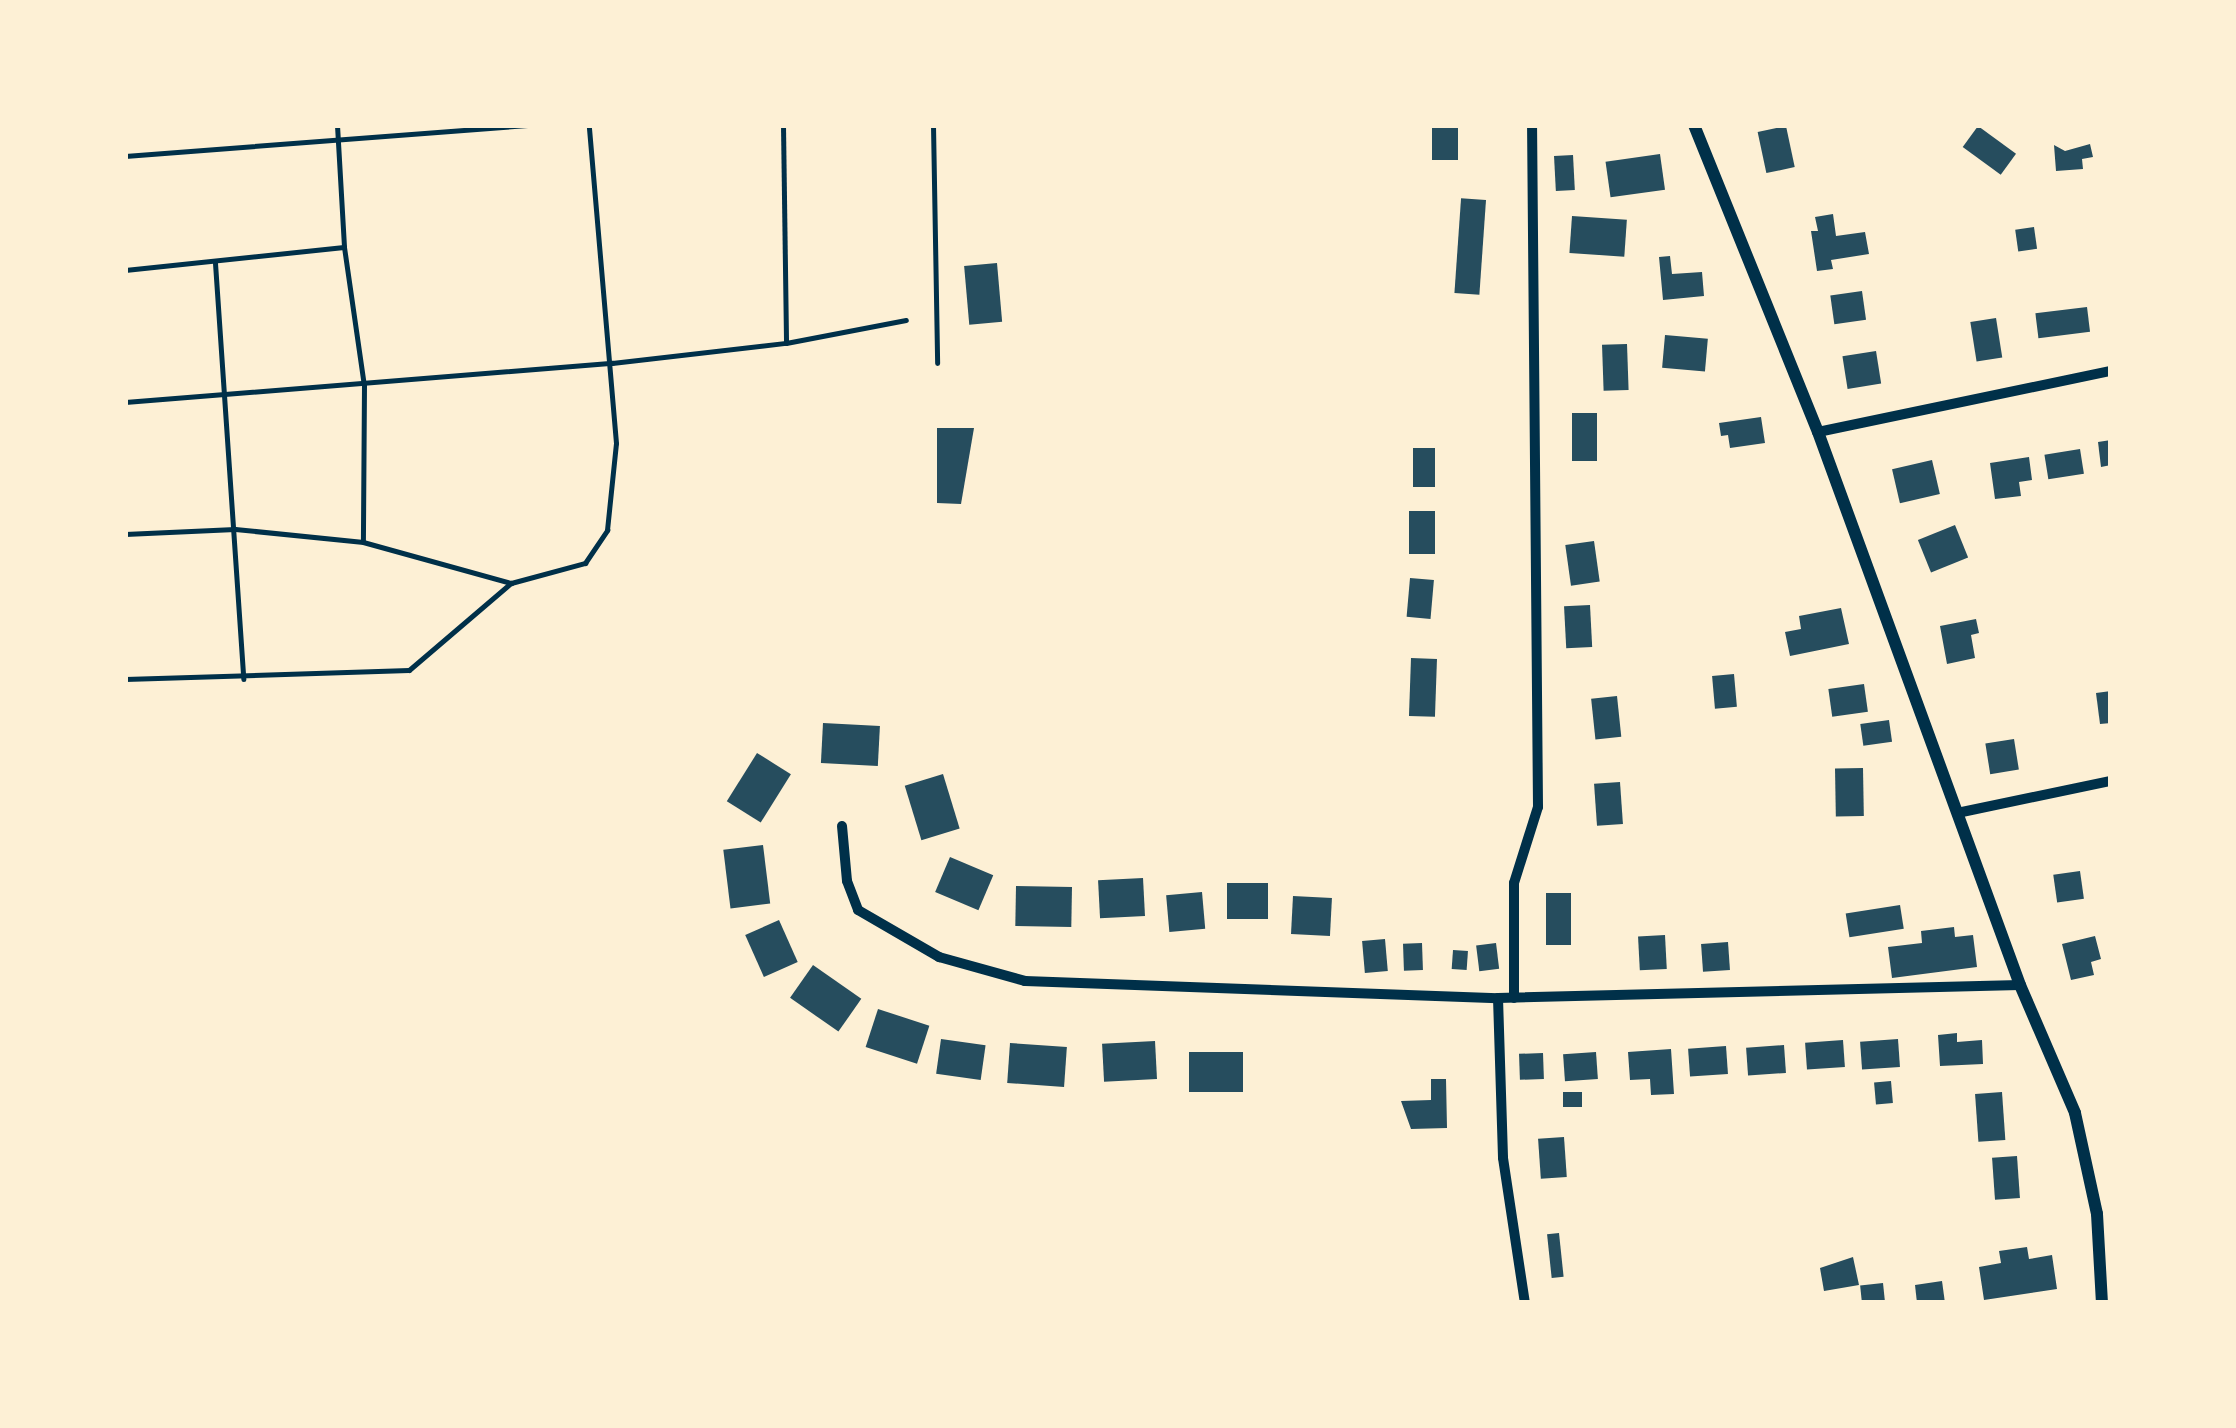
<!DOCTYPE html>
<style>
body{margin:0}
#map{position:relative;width:2236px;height:1428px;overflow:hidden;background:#fdf0d5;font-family:Helvetica,sans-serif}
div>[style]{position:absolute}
.building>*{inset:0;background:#264d5e;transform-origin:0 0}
.service>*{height:5px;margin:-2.5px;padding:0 2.5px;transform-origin:2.5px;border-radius:2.5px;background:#003049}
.minor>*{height:10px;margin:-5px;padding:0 5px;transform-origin:5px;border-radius:5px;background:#003049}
.tertiary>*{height:12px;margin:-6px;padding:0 6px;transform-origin:6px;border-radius:6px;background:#003049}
span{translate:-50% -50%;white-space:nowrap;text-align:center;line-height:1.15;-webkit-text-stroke:8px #fdf0d5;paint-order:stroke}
.frame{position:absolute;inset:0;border:128px solid #fdf0d5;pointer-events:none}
</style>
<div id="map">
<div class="building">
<i style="left:1432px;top:125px;width:26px;height:35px"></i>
<i style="left:1786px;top:126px;width:42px;height:29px;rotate:78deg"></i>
<i style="left:1978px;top:126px;width:47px;height:26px;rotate:36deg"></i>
<i style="clip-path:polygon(2090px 144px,2093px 157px,2082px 159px,2083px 169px,2056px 171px,2054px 145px,2065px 151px)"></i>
<i style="left:1660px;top:154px;width:36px;height:55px;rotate:82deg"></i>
<i style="left:1573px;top:155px;width:35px;height:19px;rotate:87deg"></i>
<i style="left:1486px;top:200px;width:95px;height:25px;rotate:94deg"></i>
<i style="clip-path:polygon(1833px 214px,1836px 236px,1865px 232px,1869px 254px,1831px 260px,1833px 269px,1817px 271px,1811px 231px,1818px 231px,1815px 217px)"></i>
<i style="left:1572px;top:216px;width:55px;height:37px;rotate:4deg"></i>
<i style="left:2034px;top:227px;width:22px;height:19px;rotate:82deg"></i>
<i style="clip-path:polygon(1670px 256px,1672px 274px,1702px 272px,1704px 296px,1663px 300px,1659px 257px)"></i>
<i style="left:997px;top:263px;width:59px;height:33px;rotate:85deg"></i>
<i style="left:1862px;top:291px;width:29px;height:32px;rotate:82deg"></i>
<i style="left:2087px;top:307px;width:25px;height:52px;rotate:83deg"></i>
<i style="left:1996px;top:318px;width:40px;height:26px;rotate:81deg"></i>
<i style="left:1665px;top:335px;width:43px;height:33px;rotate:5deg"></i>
<i style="left:1627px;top:344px;width:46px;height:25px;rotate:88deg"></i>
<i style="left:1876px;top:351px;width:33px;height:34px;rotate:81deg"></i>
<i style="left:1597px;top:413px;width:48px;height:25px;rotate:90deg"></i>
<i style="clip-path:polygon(1761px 417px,1765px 443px,1730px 448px,1728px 435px,1721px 436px,1719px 423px)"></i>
<i style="clip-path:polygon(937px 428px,974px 428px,961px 504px,937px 503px)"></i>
<i style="clip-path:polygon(2111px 440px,2111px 465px,2101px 467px,2098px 442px)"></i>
<i style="left:1413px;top:448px;width:22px;height:39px"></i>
<i style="left:2080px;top:449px;width:25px;height:36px;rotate:81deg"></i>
<i style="clip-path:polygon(2029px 457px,2032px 480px,2019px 482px,2021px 496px,1995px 499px,1990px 463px)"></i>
<i style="left:1932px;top:460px;width:35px;height:41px;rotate:77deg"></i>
<i style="left:1409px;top:511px;width:26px;height:43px"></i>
<i style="left:1955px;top:525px;width:35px;height:40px;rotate:68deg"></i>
<i style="left:1594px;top:541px;width:41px;height:29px;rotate:82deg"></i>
<i style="left:1410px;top:578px;width:24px;height:39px;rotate:5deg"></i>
<i style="left:1590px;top:605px;width:42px;height:26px;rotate:87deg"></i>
<i style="clip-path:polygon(1841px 608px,1849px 644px,1790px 656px,1785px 632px,1801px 629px,1799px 616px)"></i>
<i style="clip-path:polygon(1976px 619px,1979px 633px,1971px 635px,1975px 658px,1947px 664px,1940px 626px)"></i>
<i style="left:1411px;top:658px;width:26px;height:58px;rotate:2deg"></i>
<i style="left:1734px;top:674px;width:33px;height:22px;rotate:85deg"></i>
<i style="left:1864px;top:684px;width:28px;height:36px;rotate:82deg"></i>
<i style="clip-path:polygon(2111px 691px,2111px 723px,2100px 724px,2096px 693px)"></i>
<i style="left:1617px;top:696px;width:41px;height:26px;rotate:84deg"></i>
<i style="left:1889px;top:720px;width:22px;height:29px;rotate:82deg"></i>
<i style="left:823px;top:723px;width:57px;height:40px;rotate:3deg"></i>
<i style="left:2014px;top:739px;width:31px;height:29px;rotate:81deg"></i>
<i style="left:757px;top:753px;width:40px;height:57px;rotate:32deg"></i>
<i style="left:1863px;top:768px;width:48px;height:28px;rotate:89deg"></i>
<i style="left:943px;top:774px;width:57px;height:40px;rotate:73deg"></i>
<i style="left:1620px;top:782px;width:42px;height:26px;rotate:86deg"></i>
<i style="left:763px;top:845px;width:59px;height:40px;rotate:83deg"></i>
<i style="left:950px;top:857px;width:47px;height:38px;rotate:23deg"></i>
<i style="left:2080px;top:871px;width:28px;height:27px;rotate:82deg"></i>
<i style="left:1143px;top:878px;width:38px;height:45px;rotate:87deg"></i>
<i style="left:1227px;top:883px;width:41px;height:36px"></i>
<i style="left:1016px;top:886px;width:56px;height:40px;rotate:1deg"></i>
<i style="left:1202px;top:892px;width:37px;height:36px;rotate:85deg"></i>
<i style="left:1546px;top:893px;width:25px;height:52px"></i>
<i style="left:1293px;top:896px;width:39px;height:38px;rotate:3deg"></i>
<i style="left:1900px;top:905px;width:24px;height:55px;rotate:81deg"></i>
<i style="left:779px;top:920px;width:46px;height:37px;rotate:66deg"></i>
<i style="clip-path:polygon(1954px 927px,1955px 937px,1973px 935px,1977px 967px,1892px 978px,1888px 947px,1922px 943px,1921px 931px)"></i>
<i style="left:1665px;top:935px;width:34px;height:27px;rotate:87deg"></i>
<i style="clip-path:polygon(2095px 936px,2101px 959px,2091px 962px,2094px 975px,2071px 980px,2062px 944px)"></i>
<i style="left:1385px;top:939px;width:32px;height:23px;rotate:85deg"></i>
<i style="left:1728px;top:942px;width:28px;height:27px;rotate:86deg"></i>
<i style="left:1422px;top:943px;width:27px;height:19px;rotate:88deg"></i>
<i style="left:1496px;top:943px;width:26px;height:20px;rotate:83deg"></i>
<i style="left:1453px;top:950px;width:15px;height:19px;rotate:4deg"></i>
<i style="left:813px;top:965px;width:59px;height:40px;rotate:35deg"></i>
<i style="left:878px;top:1009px;width:54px;height:40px;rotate:18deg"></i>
<i style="clip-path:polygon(1957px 1033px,1957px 1042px,1982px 1040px,1983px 1064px,1940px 1066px,1938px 1035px)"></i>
<i style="left:941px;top:1039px;width:45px;height:35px;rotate:8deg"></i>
<i style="left:1898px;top:1039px;width:28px;height:38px;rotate:86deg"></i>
<i style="left:1843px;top:1040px;width:27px;height:38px;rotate:86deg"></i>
<i style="left:1155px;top:1041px;width:38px;height:53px;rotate:87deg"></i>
<i style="left:1010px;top:1043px;width:57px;height:40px;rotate:4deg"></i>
<i style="left:1784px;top:1045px;width:28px;height:38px;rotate:86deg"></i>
<i style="left:1726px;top:1046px;width:28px;height:38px;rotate:86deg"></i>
<i style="clip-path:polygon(1671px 1049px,1674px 1094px,1651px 1095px,1650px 1079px,1630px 1080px,1628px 1052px)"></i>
<i style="left:1189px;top:1052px;width:54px;height:40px"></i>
<i style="left:1596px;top:1052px;width:27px;height:33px;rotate:86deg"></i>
<i style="left:1543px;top:1053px;width:26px;height:24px;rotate:88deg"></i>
<i style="clip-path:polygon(1431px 1079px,1446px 1079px,1447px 1128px,1411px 1129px,1401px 1101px,1431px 1100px)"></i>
<i style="left:1891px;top:1081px;width:22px;height:17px;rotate:85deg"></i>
<i style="left:1582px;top:1092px;width:15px;height:19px;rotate:90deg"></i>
<i style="left:2002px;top:1092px;width:48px;height:27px;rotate:86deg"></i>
<i style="left:1564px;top:1137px;width:40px;height:26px;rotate:86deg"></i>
<i style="left:2017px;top:1156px;width:42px;height:25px;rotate:86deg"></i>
<i style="left:1559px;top:1233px;width:44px;height:12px;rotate:84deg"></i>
<i style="clip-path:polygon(2027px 1247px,2029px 1259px,2052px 1255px,2057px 1289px,1984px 1300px,1979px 1267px,2001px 1263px,1999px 1251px)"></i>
<i style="clip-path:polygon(1853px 1257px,1859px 1285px,1824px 1291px,1820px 1268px)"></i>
<i style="clip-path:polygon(1942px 1281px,1945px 1303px,1917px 1303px,1915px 1285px)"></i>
<i style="left:1883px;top:1283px;width:20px;height:23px;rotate:84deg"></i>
</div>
<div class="service">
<i style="left:337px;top:125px;width:122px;rotate:86.7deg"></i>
<i style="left:344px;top:247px;width:139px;rotate:81.8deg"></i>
<i style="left:364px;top:385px;width:155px;rotate:90.4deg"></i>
<i style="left:783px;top:125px;width:218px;rotate:89.2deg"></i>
<i style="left:933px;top:125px;width:238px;rotate:89deg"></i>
<i style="left:125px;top:156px;width:407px;rotate:-4.4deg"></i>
<i style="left:215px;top:263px;width:417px;rotate:86.1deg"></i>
<i style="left:125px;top:270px;width:220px;rotate:-6deg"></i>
<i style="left:125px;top:402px;width:489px;rotate:-4.6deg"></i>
<i style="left:612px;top:363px;width:175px;rotate:-6.6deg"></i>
<i style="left:786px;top:343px;width:122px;rotate:-10.9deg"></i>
<i style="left:125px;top:534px;width:110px;rotate:-2.6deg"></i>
<i style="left:235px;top:529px;width:129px;rotate:5.8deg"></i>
<i style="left:363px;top:542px;width:154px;rotate:15.5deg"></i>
<i style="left:511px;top:583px;width:77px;rotate:-15.1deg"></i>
<i style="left:585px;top:563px;width:40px;rotate:-56deg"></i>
<i style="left:607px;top:530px;width:87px;rotate:-84.1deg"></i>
<i style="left:616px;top:443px;width:319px;rotate:-94.9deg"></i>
<i style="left:125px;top:679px;width:284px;rotate:-1.8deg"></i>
<i style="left:409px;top:670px;width:134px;rotate:-40.5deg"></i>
</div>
<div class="minor">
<i style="left:1818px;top:432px;width:299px;rotate:-11.8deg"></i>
<i style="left:1962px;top:812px;width:152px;rotate:-11.8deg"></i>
<i style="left:842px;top:826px;width:55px;rotate:84.8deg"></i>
<i style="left:847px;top:881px;width:31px;rotate:69deg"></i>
<i style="left:858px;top:910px;width:94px;rotate:30.1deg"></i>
<i style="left:939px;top:957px;width:89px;rotate:15.6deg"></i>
<i style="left:1025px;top:981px;width:473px;rotate:2.1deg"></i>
<i style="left:1498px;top:998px;width:522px;rotate:-1.43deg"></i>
<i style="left:1498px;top:998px;width:160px;rotate:88.2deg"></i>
<i style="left:1503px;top:1158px;width:147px;rotate:81.4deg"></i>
<i style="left:1514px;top:998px;width:115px;rotate:-90deg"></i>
<i style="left:1514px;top:883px;width:80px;rotate:-72.5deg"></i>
<i style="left:1538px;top:807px;width:682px;rotate:-90.5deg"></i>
</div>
<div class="tertiary">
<i style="left:1694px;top:125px;width:331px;rotate:68deg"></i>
<i style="left:1818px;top:432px;width:589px;rotate:69.93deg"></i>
<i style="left:2020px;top:985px;width:139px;rotate:66.7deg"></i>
<i style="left:2075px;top:1113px;width:103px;rotate:77.7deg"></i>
<i style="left:2097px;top:1214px;width:89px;rotate:86.8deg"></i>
</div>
<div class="frame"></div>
</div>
